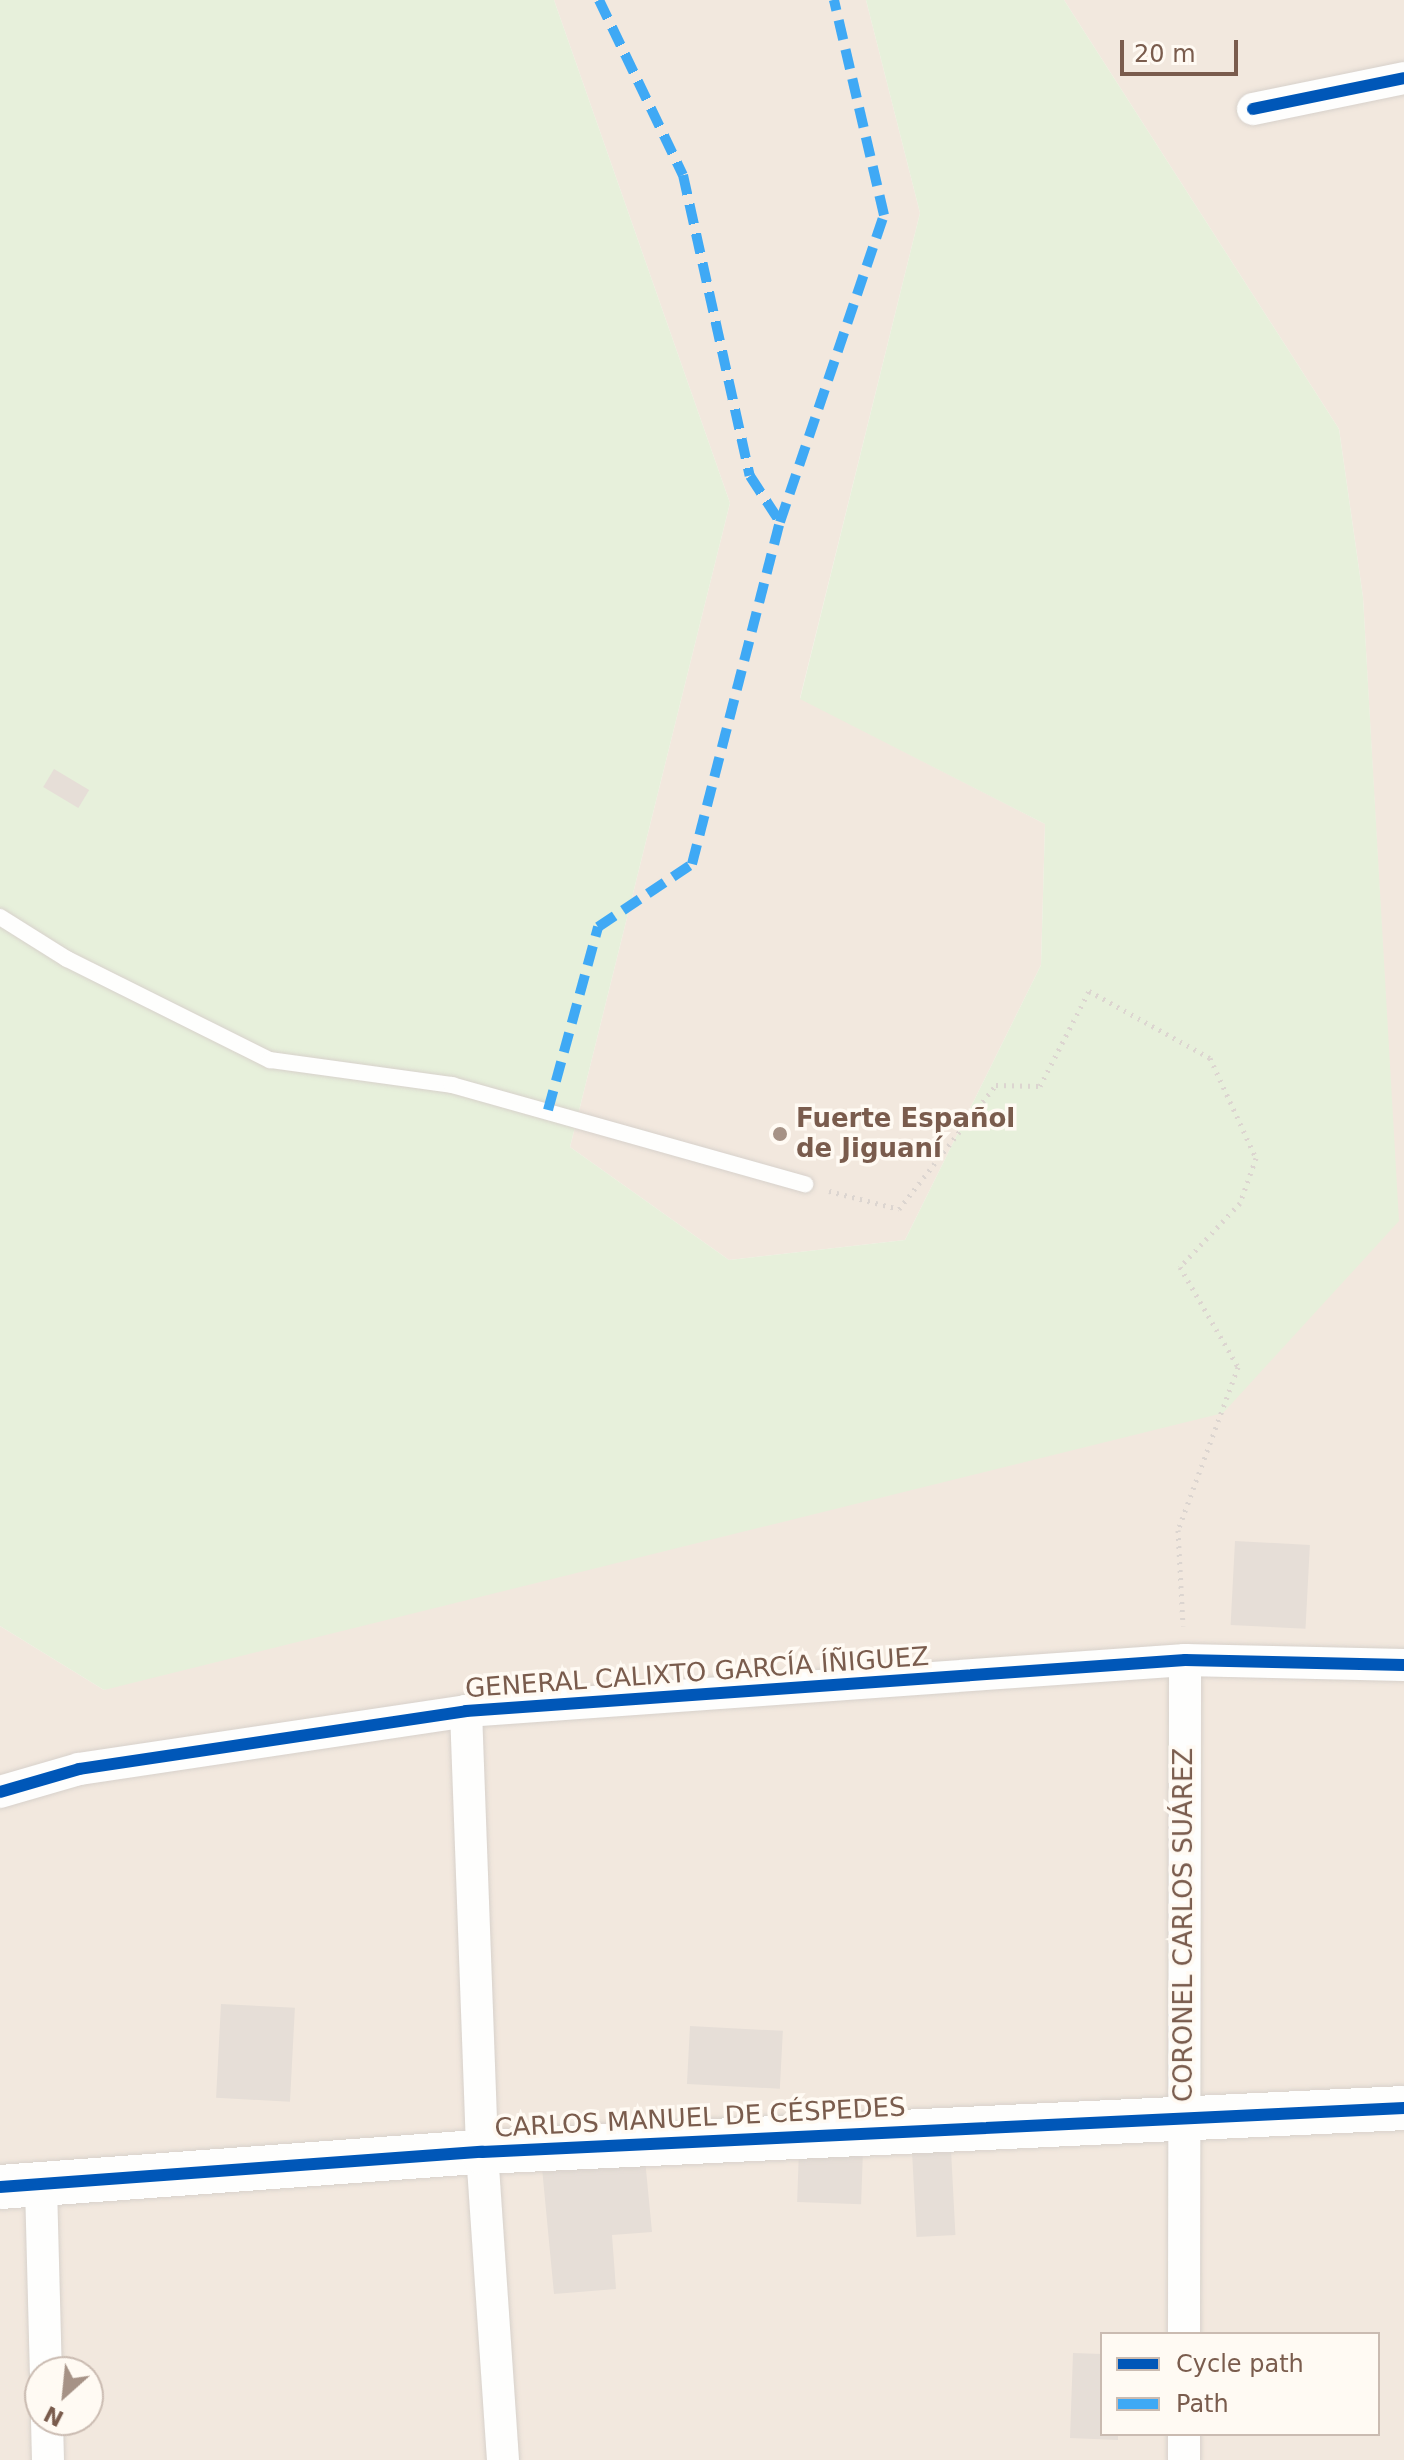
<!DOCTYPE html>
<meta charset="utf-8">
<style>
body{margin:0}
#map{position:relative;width:1404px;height:2460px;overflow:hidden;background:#f9f5f0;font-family:"DejaVu Sans",sans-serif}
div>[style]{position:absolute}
.residential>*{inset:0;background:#f2e8de}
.green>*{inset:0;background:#e7f0db}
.building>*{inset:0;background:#e6ded7;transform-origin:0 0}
.path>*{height:5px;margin-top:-2.5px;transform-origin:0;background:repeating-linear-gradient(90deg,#dcd5d0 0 2px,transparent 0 8px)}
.roads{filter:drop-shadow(0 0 2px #d7d1cb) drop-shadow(0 0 2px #d7d1cb)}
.lane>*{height:16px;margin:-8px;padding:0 8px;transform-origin:8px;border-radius:8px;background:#fefefd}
.street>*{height:32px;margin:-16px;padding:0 16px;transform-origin:16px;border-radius:16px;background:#fefefd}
.secondary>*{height:44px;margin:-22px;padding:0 22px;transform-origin:22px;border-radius:22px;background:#fefefd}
.quiet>*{height:10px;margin-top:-5px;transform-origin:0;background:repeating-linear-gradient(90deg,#3fa9f5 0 20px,transparent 0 30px)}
.cycleway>*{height:12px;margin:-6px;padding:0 6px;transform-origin:6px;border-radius:6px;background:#0057b8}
.dots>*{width:22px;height:22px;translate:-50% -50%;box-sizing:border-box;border:4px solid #fffaf3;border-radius:50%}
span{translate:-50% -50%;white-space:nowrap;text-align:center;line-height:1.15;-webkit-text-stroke:7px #fffaf3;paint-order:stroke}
.poi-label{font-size:26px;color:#7a5c4d;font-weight:700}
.left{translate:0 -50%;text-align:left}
.street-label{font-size:26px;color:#7a5c4d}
.legend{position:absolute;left:1100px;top:2332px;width:280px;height:104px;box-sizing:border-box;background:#fffaf3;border:2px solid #cabbb1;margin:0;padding:10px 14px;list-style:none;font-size:24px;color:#7a5c4d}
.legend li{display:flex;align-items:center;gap:16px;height:40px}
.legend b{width:40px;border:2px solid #cabbb1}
.north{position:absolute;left:24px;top:2356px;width:80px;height:80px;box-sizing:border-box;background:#fffaf3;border:2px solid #cabbb1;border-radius:50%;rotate:207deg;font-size:22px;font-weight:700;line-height:32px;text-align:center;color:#7a5c4d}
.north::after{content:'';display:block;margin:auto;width:28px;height:36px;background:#a69286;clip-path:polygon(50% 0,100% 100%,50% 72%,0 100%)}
.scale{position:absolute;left:1120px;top:40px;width:118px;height:36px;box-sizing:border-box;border:4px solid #7a5c4d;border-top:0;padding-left:10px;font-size:24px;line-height:28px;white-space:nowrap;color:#7a5c4d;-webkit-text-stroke:6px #fffaf3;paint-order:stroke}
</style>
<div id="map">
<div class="residential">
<i style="clip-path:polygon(554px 0,866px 0,920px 213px,800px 698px,1045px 824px,1041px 965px,905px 1240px,729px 1260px,570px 1147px,730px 503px)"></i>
<i style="clip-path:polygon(evenodd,1064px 0,1404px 0,1404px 2460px,0 2460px,0 1626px,104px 1690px,1398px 1221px,1363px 597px,1339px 429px,1064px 0,1102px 2334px,1378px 2334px,1378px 2434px,1102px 2434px,1102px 2334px,1064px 0,40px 2372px,88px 2372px,88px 2420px,40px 2420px,40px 2372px)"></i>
</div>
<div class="green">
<i style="clip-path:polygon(0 0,554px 0,730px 503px,570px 1147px,729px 1260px,905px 1240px,1041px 965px,1045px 824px,800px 699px,920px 213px,866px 0,1064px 0,1339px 429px,1363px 597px,1399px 1221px,1223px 1413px,104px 1690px,0 1626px)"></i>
</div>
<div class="building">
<i style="left:54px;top:769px;width:41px;height:21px;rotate:31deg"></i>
<i style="left:1235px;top:1541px;width:75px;height:84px;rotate:3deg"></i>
<i style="left:221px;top:2004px;width:74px;height:94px;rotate:3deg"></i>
<i style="left:690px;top:2026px;width:93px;height:58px;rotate:3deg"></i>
<i style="left:799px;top:2149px;width:64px;height:53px;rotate:2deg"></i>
<i style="left:951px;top:2150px;width:85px;height:39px;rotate:87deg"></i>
<i style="clip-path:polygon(645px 2159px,652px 2232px,612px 2235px,616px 2289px,554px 2294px,542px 2168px)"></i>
<i style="clip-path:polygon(1073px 2353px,1102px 2354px,1102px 2434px,1118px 2434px,1118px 2440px,1070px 2438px)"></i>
</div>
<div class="path">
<i style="left:829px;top:1191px;width:72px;rotate:14.4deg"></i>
<i style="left:899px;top:1209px;width:157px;rotate:-52deg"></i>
<i style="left:996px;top:1085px;width:44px;rotate:1.3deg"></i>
<i style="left:1040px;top:1086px;width:107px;rotate:-62.7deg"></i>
<i style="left:1089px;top:991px;width:138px;rotate:29deg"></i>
<i style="left:1210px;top:1058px;width:110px;rotate:65.3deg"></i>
<i style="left:1256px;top:1158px;width:48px;rotate:109.6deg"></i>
<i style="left:1240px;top:1203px;width:88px;rotate:133.2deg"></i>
<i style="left:1180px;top:1267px;width:116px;rotate:59.9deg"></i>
<i style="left:1238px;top:1367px;width:174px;rotate:110.2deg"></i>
<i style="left:1178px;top:1530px;width:96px;rotate:87deg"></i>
</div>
<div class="roads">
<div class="lane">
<i style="left:0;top:917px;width:79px;rotate:32.1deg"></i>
<i style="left:67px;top:959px;width:227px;rotate:26.5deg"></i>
<i style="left:270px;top:1060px;width:184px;rotate:7.8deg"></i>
<i style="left:452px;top:1085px;width:367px;rotate:15.7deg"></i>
</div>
<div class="street">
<i style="left:1253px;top:109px;width:154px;rotate:-11.6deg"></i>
<i style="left:466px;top:1711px;width:441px;rotate:87.9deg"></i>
<i style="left:482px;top:2152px;width:309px;rotate:86.1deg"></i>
<i style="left:0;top:1792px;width:82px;rotate:-16.2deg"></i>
<i style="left:79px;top:1769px;width:391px;rotate:-8.5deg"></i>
<i style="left:466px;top:1711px;width:721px;rotate:-4.06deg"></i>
<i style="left:1185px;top:1660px;width:219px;rotate:1.3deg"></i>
<i style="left:41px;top:2186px;width:186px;rotate:88.5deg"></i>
<i style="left:1184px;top:2334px;width:674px;rotate:-89.91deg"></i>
<i style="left:47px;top:2420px;width:40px;rotate:88.6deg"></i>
<i style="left:1184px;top:2434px;width:26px;rotate:90deg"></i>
</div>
<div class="secondary">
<i style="left:0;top:2187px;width:483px;rotate:-4.2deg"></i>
<i style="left:482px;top:2152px;width:923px;rotate:-2.73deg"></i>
</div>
</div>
<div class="quiet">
<i style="left:599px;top:0;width:194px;rotate:64.4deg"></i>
<i style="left:683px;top:175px;width:308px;rotate:77.5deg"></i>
<i style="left:750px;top:476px;width:55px;rotate:56.9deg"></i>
<i style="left:548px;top:1110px;width:190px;rotate:-74.7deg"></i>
<i style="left:598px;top:927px;width:113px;rotate:-33.8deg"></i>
<i style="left:692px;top:864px;width:353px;rotate:-75.6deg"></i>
<i style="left:780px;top:522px;width:324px;rotate:-71.3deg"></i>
<i style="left:884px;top:215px;width:221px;rotate:-103.1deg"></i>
</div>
<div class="cycleway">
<i style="left:1253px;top:109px;width:154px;rotate:-11.6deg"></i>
<i style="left:0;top:1792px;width:82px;rotate:-16.2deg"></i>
<i style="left:79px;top:1769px;width:391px;rotate:-8.5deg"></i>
<i style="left:466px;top:1711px;width:721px;rotate:-4.06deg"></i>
<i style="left:1185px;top:1660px;width:219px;rotate:1.3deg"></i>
<i style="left:0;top:2187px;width:483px;rotate:-4.2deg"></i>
<i style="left:482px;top:2152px;width:923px;rotate:-2.73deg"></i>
</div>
<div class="dots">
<i style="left:780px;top:1134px;background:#a69286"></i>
</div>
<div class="poi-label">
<span class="left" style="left:796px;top:1134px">Fuerte Español<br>de Jiguaní</span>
</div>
<div class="street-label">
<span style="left:697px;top:1673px;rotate:-4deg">GENERAL CALIXTO GARCÍA ÍÑIGUEZ</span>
<span style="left:1184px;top:1925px;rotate:-90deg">CORONEL CARLOS SUÁREZ</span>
<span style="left:700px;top:2118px;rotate:-3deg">CARLOS MANUEL DE CÉSPEDES</span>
</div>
<ul class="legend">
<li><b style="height:10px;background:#0057b8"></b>Cycle path</li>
<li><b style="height:10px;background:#3fa9f5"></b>Path</li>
</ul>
<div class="north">N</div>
<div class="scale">20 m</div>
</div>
